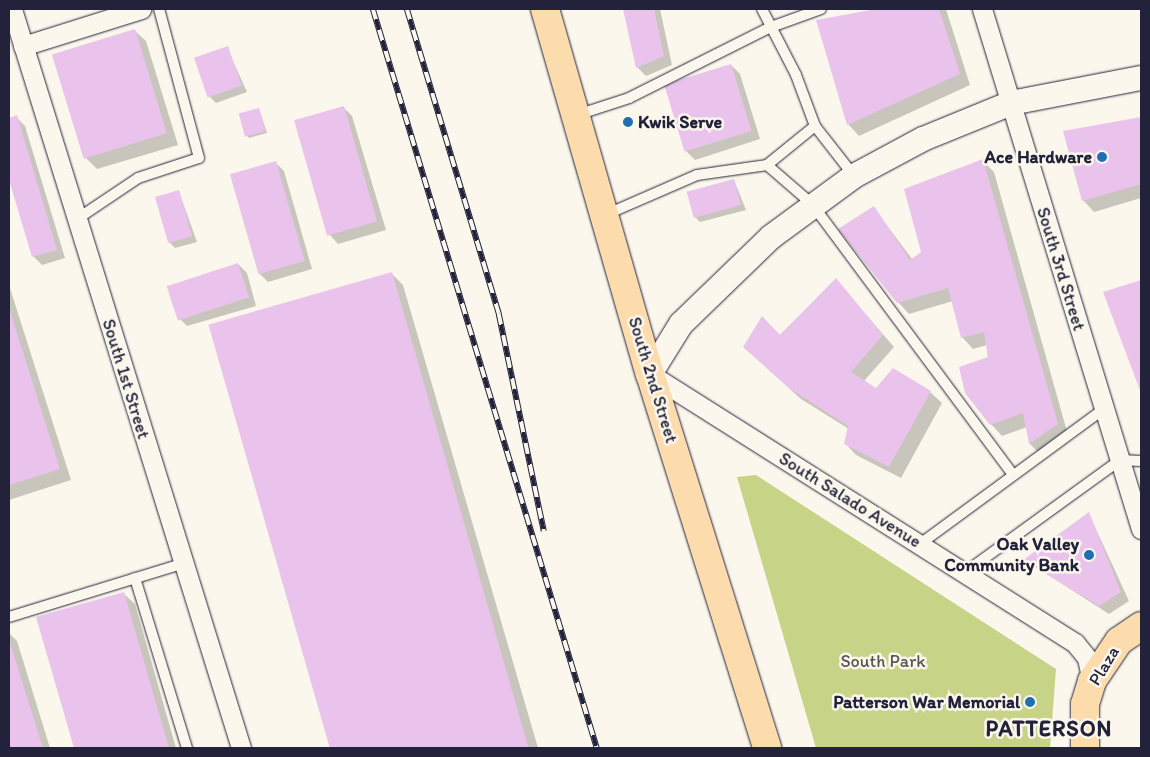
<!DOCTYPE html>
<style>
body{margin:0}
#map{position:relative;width:1150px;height:757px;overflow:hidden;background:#fbf7ec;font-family:Itim,sans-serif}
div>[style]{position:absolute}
.green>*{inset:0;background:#c7d386}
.shadow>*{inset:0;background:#0003}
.building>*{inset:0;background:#eac3ed;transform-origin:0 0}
.roads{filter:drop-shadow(0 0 1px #22223b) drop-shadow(0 0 1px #22223b)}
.service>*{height:10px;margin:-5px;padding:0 5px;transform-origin:5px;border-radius:5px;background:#fbf7ec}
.minor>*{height:19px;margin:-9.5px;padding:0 9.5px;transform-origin:9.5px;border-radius:9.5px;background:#fbf7ec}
.tertiary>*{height:24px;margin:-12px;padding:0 12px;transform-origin:12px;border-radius:12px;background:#fbf7ec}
.primary>*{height:28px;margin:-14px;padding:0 14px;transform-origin:14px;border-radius:14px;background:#fcdcac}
.rail>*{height:5.5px;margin-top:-2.75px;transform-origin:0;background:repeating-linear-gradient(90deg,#fbf7ec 0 11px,#22223b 0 22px);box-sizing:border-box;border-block:1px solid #22223b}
.dots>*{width:14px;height:14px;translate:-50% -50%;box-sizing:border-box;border:2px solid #fbf7ec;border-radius:50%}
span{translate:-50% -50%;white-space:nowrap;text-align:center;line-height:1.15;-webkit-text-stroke:5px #fbf7ec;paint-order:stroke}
.poi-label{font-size:18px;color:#22223b;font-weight:700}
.left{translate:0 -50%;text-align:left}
.right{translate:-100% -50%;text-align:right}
.street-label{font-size:18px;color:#22223b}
.park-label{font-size:18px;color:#545752}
.district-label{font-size:22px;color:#22223b;font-weight:700;letter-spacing:1px}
.frame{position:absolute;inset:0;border:10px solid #22223b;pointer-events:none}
</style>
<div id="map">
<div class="green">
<i style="clip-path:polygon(756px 475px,1056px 669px,1050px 748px,816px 748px,737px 477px)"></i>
</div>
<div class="shadow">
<i style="clip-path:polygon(625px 9px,660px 9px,672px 65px,646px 76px,637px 67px)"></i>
<i style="clip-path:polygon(883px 9px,946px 9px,970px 85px,859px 136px,848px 124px,818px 21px)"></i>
<i style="clip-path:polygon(134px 30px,146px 41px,178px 145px,97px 169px,86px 158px)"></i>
<i style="clip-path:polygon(227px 48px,247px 92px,216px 103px,210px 97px)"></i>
<i style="clip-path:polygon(731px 65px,740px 74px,760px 139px,695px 160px,686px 151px)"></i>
<i style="clip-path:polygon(344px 108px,352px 116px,386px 230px,338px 244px,330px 235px)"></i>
<i style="clip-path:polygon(259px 109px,267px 133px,249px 138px,246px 135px)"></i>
<i style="clip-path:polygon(16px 117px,25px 126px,65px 258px,42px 265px,33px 256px,9px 176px,9px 119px)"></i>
<i style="clip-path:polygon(1135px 119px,1141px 119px,1141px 198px,1094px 212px,1083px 200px)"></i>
<i style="clip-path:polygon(982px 160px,994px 172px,1068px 435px,1041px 455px,1030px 444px,1027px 427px,1002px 436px,991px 424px,987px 345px,973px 349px,962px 337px,953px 301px,909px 314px,898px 302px,874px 208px,912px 259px,922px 253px)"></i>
<i style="clip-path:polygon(276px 163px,284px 171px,312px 269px,268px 282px,259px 273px)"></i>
<i style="clip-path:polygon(734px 180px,746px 210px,700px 222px,694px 216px)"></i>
<i style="clip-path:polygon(179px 192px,197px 242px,175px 248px,169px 242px)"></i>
<i style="clip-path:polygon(238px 264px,247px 273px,256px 306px,187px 326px,178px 317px)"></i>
<i style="clip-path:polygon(392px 274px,403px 285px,538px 748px,334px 748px,211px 326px)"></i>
<i style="clip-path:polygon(836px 280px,894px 347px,864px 381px,876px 389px,930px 392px,942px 403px,901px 478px,856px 455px,845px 443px,849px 429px,801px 399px,756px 358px)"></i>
<i style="clip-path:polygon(1141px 281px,1141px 390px,1105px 292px)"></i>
<i style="clip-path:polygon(9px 285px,71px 480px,9px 500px)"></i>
<i style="clip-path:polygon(1089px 514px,1129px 601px,1109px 614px,1025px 560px)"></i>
<i style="clip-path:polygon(123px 593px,135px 604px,176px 748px,75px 748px,38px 617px)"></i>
<i style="clip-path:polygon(9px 633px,17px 641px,50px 748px,9px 748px)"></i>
</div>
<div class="building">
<i style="clip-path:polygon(623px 9px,654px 9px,664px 56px,636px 68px)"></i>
<i style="clip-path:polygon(876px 9px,939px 9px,960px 74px,847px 125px,816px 20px)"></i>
<i style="left:135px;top:29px;width:109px;height:87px;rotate:73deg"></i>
<i style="left:228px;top:46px;width:42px;height:36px;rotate:71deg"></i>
<i style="left:731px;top:64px;width:70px;height:70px;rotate:73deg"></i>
<i style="left:344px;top:106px;width:120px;height:52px;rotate:74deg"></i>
<i style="left:259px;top:108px;width:24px;height:21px;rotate:75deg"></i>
<i style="clip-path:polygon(17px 115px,57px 250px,32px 257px,9px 180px,9px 118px)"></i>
<i style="clip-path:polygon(1141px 117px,1141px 184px,1082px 201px,1063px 131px)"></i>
<i style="clip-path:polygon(983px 159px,1058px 424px,1029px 444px,1023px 413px,990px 425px,965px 393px,959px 367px,988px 357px,984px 332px,961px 338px,948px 288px,897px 303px,838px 229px,874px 206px,910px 260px,921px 252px,904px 189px)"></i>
<i style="left:276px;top:161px;width:104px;height:48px;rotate:74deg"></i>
<i style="left:734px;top:179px;width:27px;height:49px;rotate:75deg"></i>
<i style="left:179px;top:190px;width:48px;height:25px;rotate:74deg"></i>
<i style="left:238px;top:263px;width:36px;height:75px;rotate:72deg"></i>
<i style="left:392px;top:272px;width:496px;height:191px;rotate:74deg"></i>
<i style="clip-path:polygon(836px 278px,883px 335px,851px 372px,876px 388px,893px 368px,931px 391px,889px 467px,844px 444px,848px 426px,789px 388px,743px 347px,762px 316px,780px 335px)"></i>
<i style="clip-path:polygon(1141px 280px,1141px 393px,1103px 292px)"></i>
<i style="clip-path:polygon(9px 308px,60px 469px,9px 485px)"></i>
<i style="clip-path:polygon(1089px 512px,1121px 592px,1099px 606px,1023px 560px)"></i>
<i style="clip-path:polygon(124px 592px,169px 748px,74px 748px,36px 617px)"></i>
<i style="clip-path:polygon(9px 640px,43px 748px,9px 748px)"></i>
</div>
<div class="roads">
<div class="service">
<i style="left:762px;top:9px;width:74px;rotate:62.7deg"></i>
<i style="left:796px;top:75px;width:54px;rotate:69.6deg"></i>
<i style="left:815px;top:126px;width:63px;rotate:52deg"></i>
<i style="left:577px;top:115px;width:55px;rotate:-18.1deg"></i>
<i style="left:629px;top:98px;width:159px;rotate:-26.6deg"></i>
<i style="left:771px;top:27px;width:53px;rotate:-19.8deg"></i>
<i style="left:767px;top:165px;width:60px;rotate:40.9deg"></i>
<i style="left:812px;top:204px;width:335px;rotate:53.4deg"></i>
<i style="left:605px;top:215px;width:100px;rotate:-23.5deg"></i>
<i style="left:697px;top:175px;width:71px;rotate:-8.1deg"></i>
<i style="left:767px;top:165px;width:62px;rotate:-39.1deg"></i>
<i style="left:77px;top:219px;width:73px;rotate:-33.9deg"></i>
<i style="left:138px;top:178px;width:64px;rotate:-18.2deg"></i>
<i style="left:199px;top:158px;width:154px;rotate:-105deg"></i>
<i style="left:920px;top:544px;width:228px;rotate:-36.3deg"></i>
<i style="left:964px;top:573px;width:193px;rotate:-35.9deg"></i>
<i style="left:1120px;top:460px;width:21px;rotate:3deg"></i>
<i style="left:135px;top:578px;width:178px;rotate:73deg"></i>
<i style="left:9px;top:617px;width:183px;rotate:-17.1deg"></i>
</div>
<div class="minor">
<i style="left:12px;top:9px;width:774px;rotate:72.78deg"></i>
<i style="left:982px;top:9px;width:544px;rotate:73deg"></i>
<i style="left:23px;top:46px;width:124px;rotate:-17.4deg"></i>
<i style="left:650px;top:374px;width:503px;rotate:32.33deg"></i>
<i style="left:1075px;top:643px;width:19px;rotate:51deg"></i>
<i style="left:1087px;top:658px;width:24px;rotate:78deg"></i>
</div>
<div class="tertiary">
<i style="left:650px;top:374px;width:59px;rotate:-58.2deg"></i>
<i style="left:681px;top:324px;width:125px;rotate:-44deg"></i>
<i style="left:771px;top:237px;width:103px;rotate:-36.3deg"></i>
<i style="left:854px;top:176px;width:78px;rotate:-28.2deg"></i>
<i style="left:923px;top:139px;width:95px;rotate:-22.2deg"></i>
<i style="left:1011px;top:103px;width:132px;rotate:-10.9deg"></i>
</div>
<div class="primary">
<i style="left:545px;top:9px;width:380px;rotate:74deg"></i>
<i style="left:650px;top:374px;width:392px;rotate:72.6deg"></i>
<i style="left:1085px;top:748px;width:44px;rotate:-90deg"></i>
<i style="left:1085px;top:704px;width:24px;rotate:-73deg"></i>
<i style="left:1092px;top:681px;width:48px;rotate:-56deg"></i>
<i style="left:1119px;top:641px;width:27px;rotate:-34deg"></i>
</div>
</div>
<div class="rail">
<i style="left:373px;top:9px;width:772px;rotate:73.14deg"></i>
<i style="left:407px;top:9px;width:319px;rotate:73.2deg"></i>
<i style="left:499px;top:314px;width:222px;rotate:78.3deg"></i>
</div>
<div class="dots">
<i style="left:628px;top:122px;background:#1f6fb2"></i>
<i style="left:1102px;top:157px;background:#1f6fb2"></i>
<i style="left:1089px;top:555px;background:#1f6fb2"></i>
<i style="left:1030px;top:702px;background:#1f6fb2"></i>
</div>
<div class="poi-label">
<span class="left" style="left:638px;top:122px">Kwik Serve</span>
<span class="right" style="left:1092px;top:157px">Ace Hardware</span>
<span class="right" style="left:1079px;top:555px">Oak Valley<br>Community Bank</span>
<span class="right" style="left:1020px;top:702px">Patterson War Memorial</span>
</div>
<div class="street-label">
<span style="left:1061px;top:269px;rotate:73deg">South 3rd Street</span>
<span style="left:126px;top:379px;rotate:73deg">South 1st Street</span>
<span style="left:653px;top:380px;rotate:73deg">South 2nd Street</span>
<span style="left:850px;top:500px;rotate:32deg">South Salado Avenue</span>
<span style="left:1104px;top:666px;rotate:-59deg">Plaza</span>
</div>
<div class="park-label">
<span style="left:883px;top:661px">South Park</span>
</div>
<div class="district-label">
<span style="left:1049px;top:729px">PATTERSON</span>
</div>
<div class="frame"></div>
</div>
